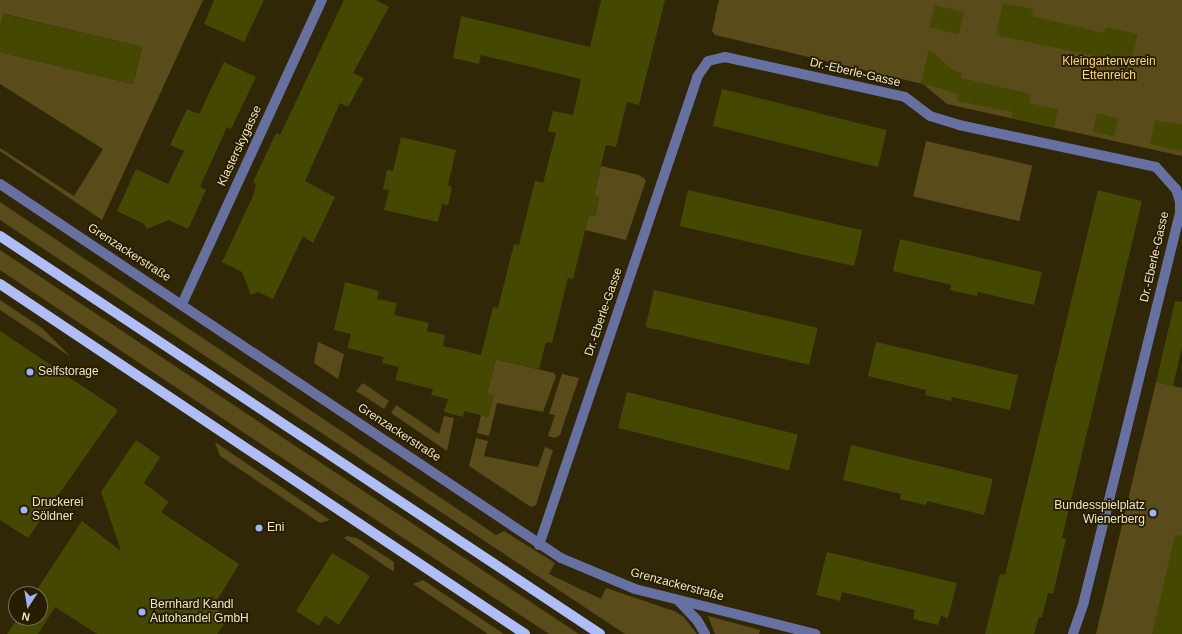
<!DOCTYPE html>
<meta charset="utf-8">
<style>
body{margin:0}
#map{position:relative;width:1182px;height:634px;overflow:hidden;background:#302706;font-family:Arial,sans-serif}
div>[style]{position:absolute}
.green>*{inset:0;background:#5a4c1a;transform-origin:0 0}
.building>*{inset:0;background:#444800;transform-origin:0 0}
.minor>*{height:10px;margin:-5px;padding:0 5px;transform-origin:5px;border-radius:5px;background:#6671a1}
.major>*{height:10px;margin:-5px;padding:0 5px;transform-origin:5px;border-radius:5px;background:#afbef9}
.dots>*{width:11px;height:11px;translate:-50% -50%;box-sizing:border-box;border:2px solid #261d00;border-radius:50%}
span{translate:-50% -50%;white-space:nowrap;text-align:center;line-height:1.15;-webkit-text-stroke:3.5px #261d00;paint-order:stroke}
.park-label{font-size:12px;color:#fddc69}
.street-label{font-size:12px;color:#efe6c7}
.poi-label{font-size:12px;color:#efe6c7}
.left{translate:0 -50%;text-align:left}
.right{translate:-100% -50%;text-align:right}
.north{position:absolute;left:8px;top:586px;width:40px;height:40px;box-sizing:border-box;background:#261d00;border:1px solid #766d50;border-radius:50%;rotate:192deg;font-size:11px;font-weight:700;line-height:16px;text-align:center;color:#efe6c7}
.north::after{content:'';display:block;margin:auto;width:14px;height:18px;background:#a1b3fd;clip-path:polygon(50% 0,100% 100%,50% 72%,0 100%)}
</style>
<div id="map">
<div class="green">
<i style="clip-path:polygon(0 0,203px 0,102px 220px,0 151px,0 148px,74px 196px,103px 149px,0 84px,0 52px,133px 84px,142px 47px,4px 14px,0 28px)"></i>
<i style="clip-path:polygon(719px 0,1182px 0,1182px 156px,947px 104px,923px 84px,715px 35px,712px 31px)"></i>
<i style="left:926px;top:141px;width:109px;height:57px;rotate:13deg"></i>
<i style="clip-path:polygon(601px 166px,639px 175px,646px 180px,626px 240px,585px 230px,589px 215px,595px 216px,599px 197px,594px 195px)"></i>
<i style="clip-path:polygon(0 202px,496px 535px,504px 531px,555px 563px,549px 574px,601px 599px,606px 588px,674px 611px,684px 617px,697px 634px,625px 634px,0 220px)"></i>
<i style="clip-path:polygon(0 250px,297px 447px,579px 634px,549px 634px,270px 450px,0 270px)"></i>
<i style="clip-path:polygon(0 300px,42px 328px,71px 357px,0 310px)"></i>
<i style="clip-path:polygon(318px 342px,344px 354px,338px 379px,314px 363px)"></i>
<i style="clip-path:polygon(496px 359px,554px 373px,556px 376px,543px 412px,497px 403px,489px 436px,477px 433px,481px 415px,488px 417px,487px 393px)"></i>
<i style="clip-path:polygon(562px 374px,579px 378px,560px 435px,555px 438px,548px 436px,555px 415px,549px 414px)"></i>
<i style="clip-path:polygon(1156px 382px,1182px 388px,1182px 634px,1096px 634px)"></i>
<i style="clip-path:polygon(363px 383px,389px 401px,384px 409px,356px 391px)"></i>
<i style="clip-path:polygon(396px 405px,439px 434px,444px 416px,454px 418px,447px 451px,391px 413px)"></i>
<i style="clip-path:polygon(476px 438px,488px 441px,484px 456px,538px 467px,545px 447px,553px 450px,536px 505px,531px 507px,469px 466px)"></i>
<i style="clip-path:polygon(215px 442px,330px 520px,320px 523px,220px 456px)"></i>
<i style="clip-path:polygon(347px 536px,357px 538px,394px 562px,394px 572px,344px 538px)"></i>
<i style="clip-path:polygon(423px 580px,504px 634px,488px 634px,413px 584px)"></i>
<i style="clip-path:polygon(708px 616px,760px 630px,759px 634px,715px 634px)"></i>
</div>
<div class="building">
<i style="clip-path:polygon(214px 0,264px 0,244px 42px,204px 24px)"></i>
<i style="clip-path:polygon(344px 0,376px 0,389px 7px,353px 73px,364px 78px,348px 107px,340px 103px,305px 181px,335px 197px,313px 243px,303px 236px,273px 299px,258px 292px,251px 295px,242px 272px,222px 262px,253px 196px,256px 184px,253px 182px,276px 133px,280px 135px)"></i>
<i style="clip-path:polygon(601px 0,665px 0,639px 105px,627px 102px,616px 147px,606px 145px,594px 195px,599px 197px,595px 216px,589px 215px,573px 279px,568px 278px,552px 343px,546px 342px,539px 369px,496px 359px,487px 393px,494px 395px,489px 417px,464px 411px,463px 417px,444px 412px,448px 399px,431px 395px,433px 389px,395px 380px,399px 367px,382px 363px,384px 357px,347px 348px,351px 334px,334px 330px,345px 282px,379px 291px,377px 299px,397px 303px,394px 315px,429px 323px,427px 331px,445px 335px,443px 346px,481px 355px,493px 307px,498px 308px,514px 244px,519px 245px,535px 181px,543px 183px,556px 133px,548px 131px,553px 111px,573px 115px,581px 79px,481px 55px,479px 64px,453px 58px,461px 16px,590px 47px)"></i>
<i style="clip-path:polygon(1003px 3px,1033px 9px,1032px 16px,1104px 33px,1106px 27px,1138px 34px,1132px 58px,1120px 55px,1118px 61px,996px 35px)"></i>
<i style="left:935px;top:5px;width:30px;height:23px;rotate:14deg"></i>
<i style="clip-path:polygon(3px 14px,142px 47px,133px 84px,0 52px,0 28px)"></i>
<i style="clip-path:polygon(929px 49px,953px 70px,962px 73px,961px 78px,1031px 94px,1029px 103px,1058px 109px,1054px 128px,1011px 118px,1012px 112px,957px 101px,958px 94px,921px 83px)"></i>
<i style="clip-path:polygon(224px 62px,256px 77px,231px 129px,227px 127px,200px 187px,206px 190px,188px 229px,169px 220px,147px 229px,144px 224px,117px 211px,136px 169px,168px 184px,184px 151px,170px 145px,187px 109px,199px 114px)"></i>
<i style="left:722px;top:89px;width:170px;height:38px;rotate:14deg"></i>
<i style="left:1097px;top:113px;width:22px;height:19px;rotate:13deg"></i>
<i style="clip-path:polygon(1155px 120px,1182px 125px,1182px 151px,1150px 144px)"></i>
<i style="clip-path:polygon(401px 137px,456px 150px,448px 185px,452px 187px,448px 205px,442px 204px,438px 222px,384px 210px,389px 190px,383px 189px,387px 170px,393px 171px)"></i>
<i style="left:688px;top:190px;width:179px;height:37px;rotate:13deg"></i>
<i style="clip-path:polygon(1098px 190px,1142px 201px,1062px 538px,1066px 539px,1053px 594px,1048px 593px,1042px 617px,1039px 617px,1034px 634px,985px 634px,1000px 574px,1005px 575px)"></i>
<i style="clip-path:polygon(900px 239px,1042px 272px,1034px 305px,978px 292px,977px 296px,950px 290px,951px 285px,893px 271px)"></i>
<i style="left:654px;top:290px;width:168px;height:38px;rotate:13deg"></i>
<i style="clip-path:polygon(1175px 301px,1182px 302px,1182px 347px,1173px 386px,1156px 382px)"></i>
<i style="clip-path:polygon(0 331px,118px 410px,28px 538px,0 520px)"></i>
<i style="clip-path:polygon(876px 342px,1018px 375px,1010px 410px,952px 397px,951px 401px,925px 395px,926px 390px,868px 376px)"></i>
<i style="left:627px;top:392px;width:176px;height:37px;rotate:14deg"></i>
<i style="clip-path:polygon(136px 440px,160px 457px,144px 483px,169px 502px,161px 512px,239px 564px,213px 607px,229px 617px,217px 634px,97px 634px,55px 607px,38px 634px,7px 634px,18px 618px,40px 618px,40px 594px,34px 594px,82px 521px,121px 551px,101px 492px)"></i>
<i style="clip-path:polygon(851px 445px,993px 479px,984px 515px,927px 501px,926px 505px,900px 499px,901px 494px,843px 480px)"></i>
<i style="clip-path:polygon(1175px 535px,1182px 536px,1182px 634px,1152px 634px)"></i>
<i style="clip-path:polygon(827px 552px,957px 583px,948px 618px,941px 616px,938px 625px,913px 619px,915px 610px,842px 592px,840px 601px,816px 595px)"></i>
<i style="clip-path:polygon(332px 553px,370px 576px,339px 625px,325px 616px,319px 626px,296px 611px)"></i>
</div>
<div class="minor">
<i style="left:0;top:184px;width:674px;rotate:33.69deg"></i>
<i style="left:561px;top:558px;width:80px;rotate:22.7deg"></i>
<i style="left:635px;top:589px;width:186px;rotate:14deg"></i>
<i style="left:182px;top:304px;width:335px;rotate:-65.3deg"></i>
<i style="left:539px;top:545px;width:494px;rotate:-71.3deg"></i>
<i style="left:697px;top:77px;width:19px;rotate:-55deg"></i>
<i style="left:708px;top:61px;width:17px;rotate:-13deg"></i>
<i style="left:725px;top:57px;width:184px;rotate:12.5deg"></i>
<i style="left:905px;top:97px;width:31px;rotate:37deg"></i>
<i style="left:930px;top:116px;width:30px;rotate:17deg"></i>
<i style="left:959px;top:125px;width:201px;rotate:12deg"></i>
<i style="left:1156px;top:167px;width:30px;rotate:48deg"></i>
<i style="left:1176px;top:189px;width:13px;rotate:72deg"></i>
<i style="left:1180px;top:201px;width:12px;rotate:90deg"></i>
<i style="left:1180px;top:213px;width:401px;rotate:103.9deg"></i>
<i style="left:1084px;top:602px;width:34px;rotate:109deg"></i>
<i style="left:679px;top:601px;width:26px;rotate:47deg"></i>
<i style="left:697px;top:620px;width:16px;rotate:60deg"></i>
</div>
<div class="major">
<i style="left:0;top:236px;width:720px;rotate:33.56deg"></i>
<i style="left:0;top:284px;width:631px;rotate:33.69deg"></i>
</div>
<div class="dots">
<i style="left:30px;top:372px;background:#a1b3fd"></i>
<i style="left:24px;top:510px;background:#a1b3fd"></i>
<i style="left:1153px;top:513px;background:#a1b3fd"></i>
<i style="left:259px;top:528px;background:#a1b3fd"></i>
<i style="left:142px;top:612px;background:#a1b3fd"></i>
</div>
<div class="park-label">
<span style="left:1109px;top:69px">Kleingartenverein<br>Ettenreich</span>
</div>
<div class="street-label">
<span style="left:855px;top:73px;rotate:13deg">Dr.-Eberle-Gasse</span>
<span style="left:240px;top:146px;rotate:-65deg">Klasterskygasse</span>
<span style="left:129px;top:253px;rotate:33deg">Grenzackerstraße</span>
<span style="left:1155px;top:257px;rotate:-77deg">Dr.-Eberle-Gasse</span>
<span style="left:604px;top:312px;rotate:-71deg">Dr.-Eberle-Gasse</span>
<span style="left:399px;top:433px;rotate:33deg">Grenzackerstraße</span>
<span style="left:677px;top:585px;rotate:15deg">Grenzackerstraße</span>
</div>
<div class="poi-label">
<span class="left" style="left:38px;top:372px">Selfstorage</span>
<span class="left" style="left:32px;top:510px">Druckerei<br>Söldner</span>
<span class="right" style="left:1145px;top:513px">Bundesspielplatz<br>Wienerberg</span>
<span class="left" style="left:267px;top:528px">Eni</span>
<span class="left" style="left:150px;top:612px">Bernhard Kandl<br>Autohandel GmbH</span>
</div>
<div class="north">N</div>
</div>
